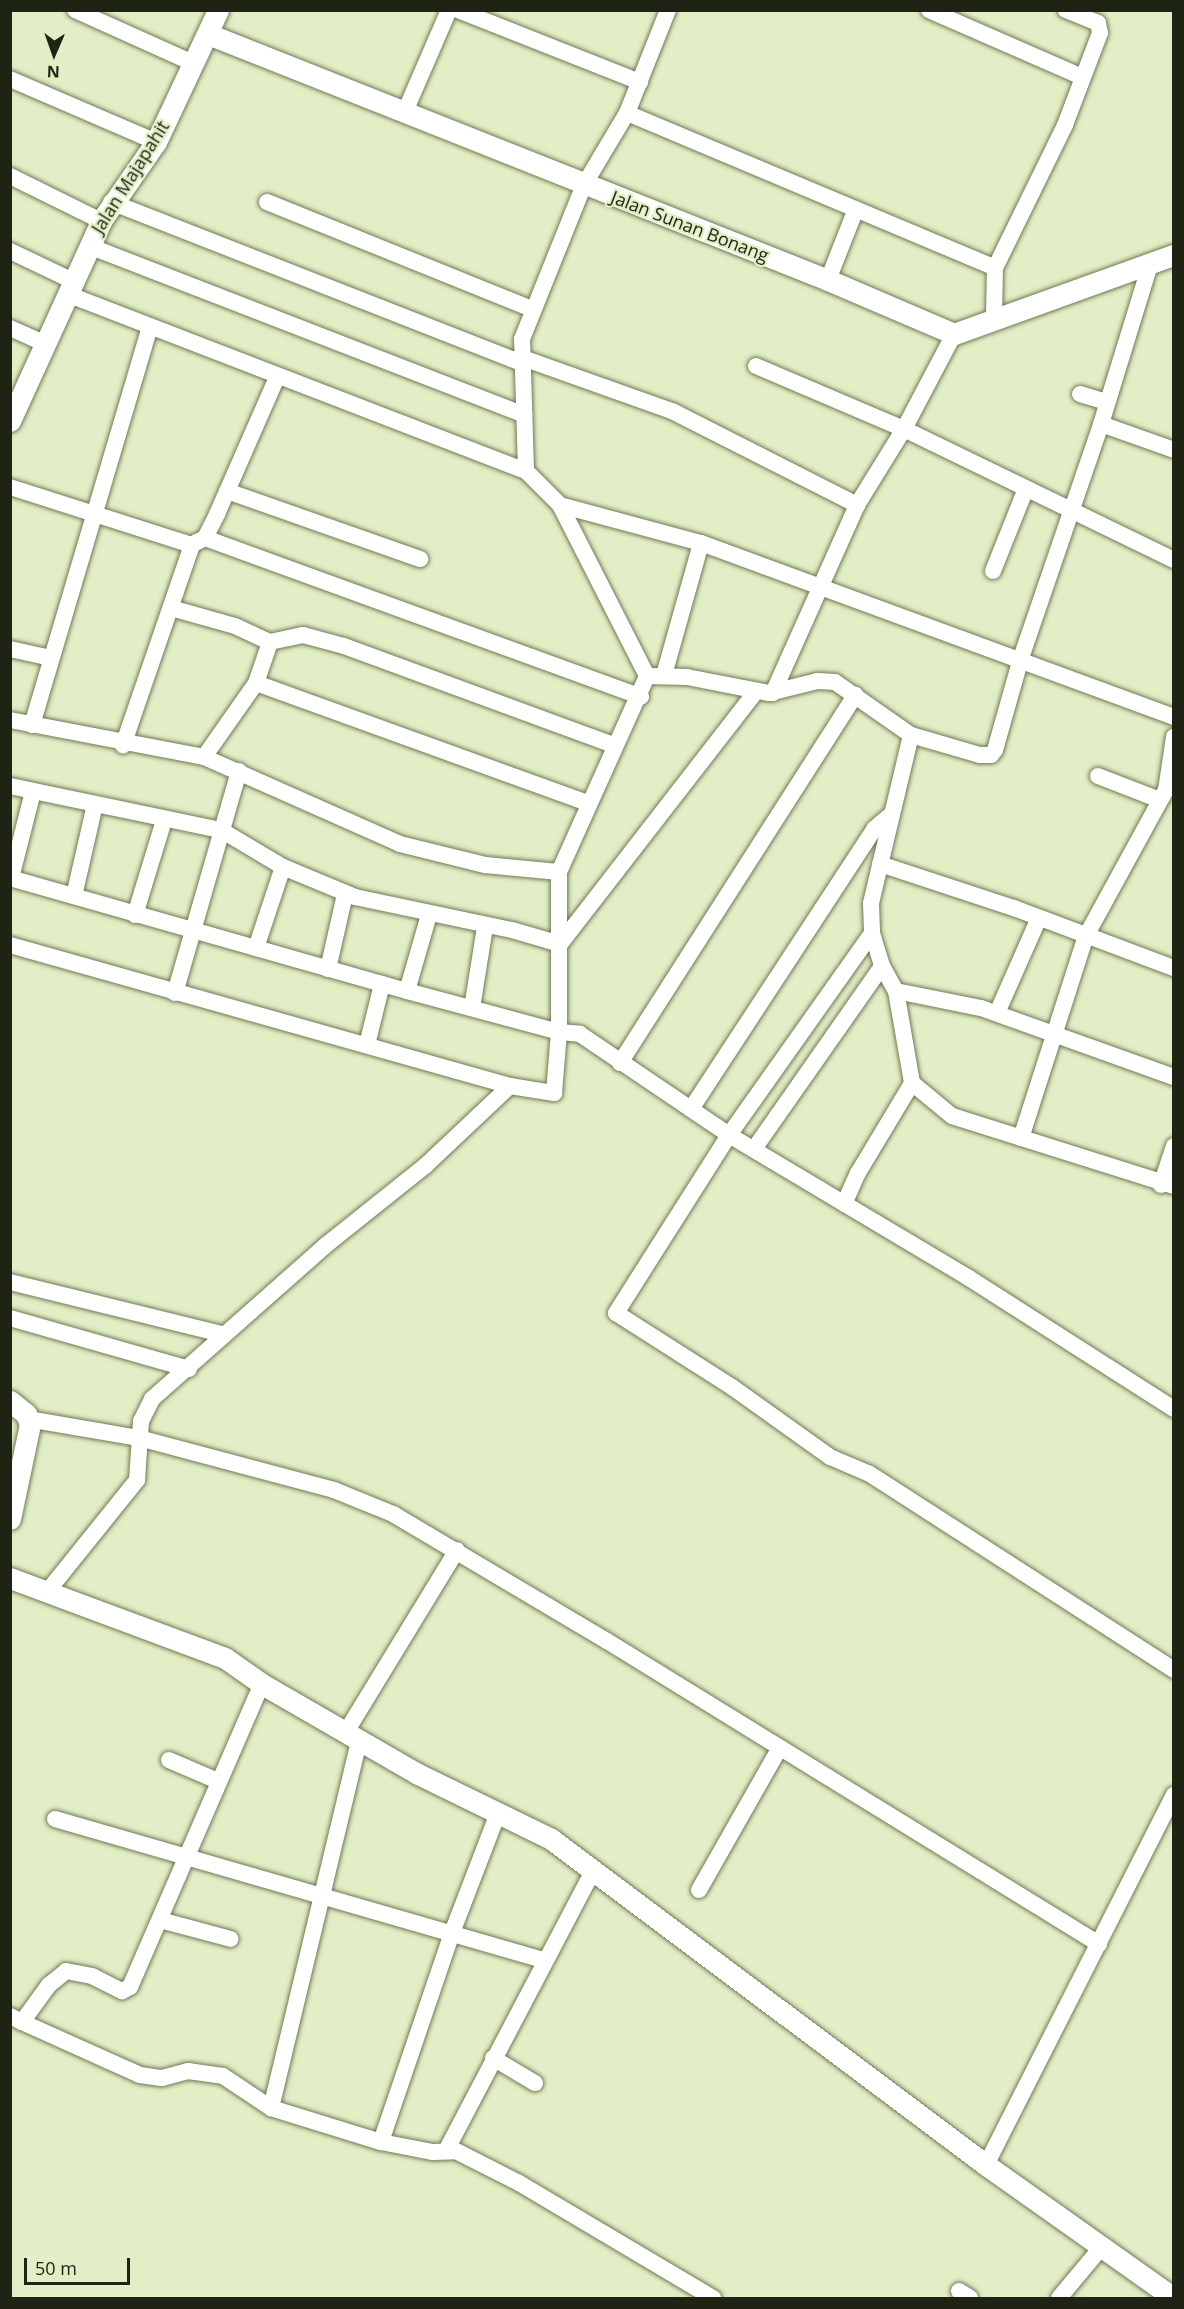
<!DOCTYPE html>
<style>
body{margin:0}
#map{position:relative;width:1184px;height:2309px;overflow:hidden;background:#e2eec5;font-family:"Open Sans",sans-serif}
div>[style]{position:absolute}
.roads{filter:drop-shadow(0 0 2px #707a55) drop-shadow(0 0 2px #707a55)}
.minor>*{height:16px;margin:-8px;padding:0 8px;transform-origin:8px;border-radius:8px;background:#fff}
.tertiary>*{height:21px;margin:-10.5px;padding:0 10.5px;transform-origin:10.5px;border-radius:10.5px;background:#fff}
span{translate:-50% -50%;white-space:nowrap;text-align:center;line-height:1.15;-webkit-text-stroke:4.5px #e2eec5;paint-order:stroke}
.street-label{font-size:18px;color:#1f2314}
.frame{position:absolute;inset:0;border:12px solid #1f2314;pointer-events:none}
.north{position:absolute;left:24px;top:24px;width:60px;height:60px;-webkit-text-stroke:4px #e2eec5;paint-order:stroke;rotate:182deg;font-size:16px;font-weight:700;line-height:24px;text-align:center;color:#1f2314}
.north::after{content:'';display:block;margin:auto;width:21px;height:27px;background:#1f2314;clip-path:polygon(50% 0,100% 100%,50% 72%,0 100%)}
.scale{position:absolute;left:24px;top:2258px;width:106px;height:27px;box-sizing:border-box;border:3px solid #1f2314;border-top:0;padding-left:8px;font-size:18px;line-height:21px;white-space:nowrap;color:#1f2314;-webkit-text-stroke:4px #e2eec5;paint-order:stroke}
</style>
<div id="map">
<div class="roads">
<div class="minor">
<i style="left:75px;top:10px;width:129px;rotate:24.2deg"></i>
<i style="left:458px;top:10px;width:196px;rotate:21.6deg"></i>
<i style="left:929px;top:10px;width:167px;rotate:23.6deg"></i>
<i style="left:10px;top:79px;width:159px;rotate:23.3deg"></i>
<i style="left:627px;top:113px;width:399px;rotate:22.8deg"></i>
<i style="left:404px;top:114px;width:113px;rotate:-66.6deg"></i>
<i style="left:10px;top:176px;width:102px;rotate:26.3deg"></i>
<i style="left:111px;top:202px;width:439px;rotate:21.4deg"></i>
<i style="left:267px;top:202px;width:286px;rotate:22deg"></i>
<i style="left:89px;top:246px;width:467px;rotate:21.2deg"></i>
<i style="left:10px;top:251px;width:70px;rotate:25.5deg"></i>
<i style="left:828px;top:280px;width:76px;rotate:-68.5deg"></i>
<i style="left:67px;top:294px;width:492px;rotate:21.1deg"></i>
<i style="left:526px;top:471px;width:48px;rotate:45deg"></i>
<i style="left:560px;top:505px;width:192px;rotate:63deg"></i>
<i style="left:994px;top:318px;width:50px;rotate:-88.9deg"></i>
<i style="left:995px;top:268px;width:159px;rotate:-63.9deg"></i>
<i style="left:1065px;top:125px;width:98px;rotate:-69.2deg"></i>
<i style="left:1100px;top:33px;width:10px;rotate:-101deg"></i>
<i style="left:1098px;top:23px;width:35px;rotate:-158deg"></i>
<i style="left:10px;top:328px;width:36px;rotate:24deg"></i>
<i style="left:520px;top:357px;width:161px;rotate:19.6deg"></i>
<i style="left:672px;top:411px;width:208px;rotate:26.9deg"></i>
<i style="left:756px;top:366px;width:161px;rotate:23.1deg"></i>
<i style="left:904px;top:429px;width:300px;rotate:25.9deg"></i>
<i style="left:1080px;top:394px;width:28px;rotate:17deg"></i>
<i style="left:1101px;top:424px;width:77px;rotate:19.6deg"></i>
<i style="left:526px;top:471px;width:132px;rotate:-91.7deg"></i>
<i style="left:522px;top:339px;width:166px;rotate:-68.1deg"></i>
<i style="left:584px;top:185px;width:84px;rotate:-59.2deg"></i>
<i style="left:627px;top:113px;width:111px;rotate:-68.3deg"></i>
<i style="left:10px;top:487px;width:191px;rotate:17.7deg"></i>
<i style="left:192px;top:545px;width:212px;rotate:109deg"></i>
<i style="left:227px;top:491px;width:205px;rotate:19.4deg"></i>
<i style="left:560px;top:505px;width:146px;rotate:15.1deg"></i>
<i style="left:701px;top:543px;width:504px;rotate:20.2deg"></i>
<i style="left:205px;top:538px;width:464px;rotate:20deg"></i>
<i style="left:195px;top:543px;width:11px;rotate:-27deg"></i>
<i style="left:205px;top:538px;width:27px;rotate:-63deg"></i>
<i style="left:217px;top:514px;width:150px;rotate:-66.3deg"></i>
<i style="left:993px;top:571px;width:86px;rotate:-68.2deg"></i>
<i style="left:171px;top:608px;width:66px;rotate:15.7deg"></i>
<i style="left:235px;top:626px;width:38px;rotate:25deg"></i>
<i style="left:10px;top:649px;width:42px;rotate:12.4deg"></i>
<i style="left:664px;top:675px;width:137px;rotate:-74.3deg"></i>
<i style="left:256px;top:683px;width:352px;rotate:19.9deg"></i>
<i style="left:773px;top:693px;width:206px;rotate:-65.9deg"></i>
<i style="left:857px;top:505px;width:89px;rotate:-58.3deg"></i>
<i style="left:904px;top:429px;width:107px;rotate:-62.2deg"></i>
<i style="left:10px;top:720px;width:197px;rotate:10.8deg"></i>
<i style="left:204px;top:757px;width:214px;rotate:23.9deg"></i>
<i style="left:400px;top:844px;width:88px;rotate:13.9deg"></i>
<i style="left:485px;top:865px;width:74px;rotate:5.4deg"></i>
<i style="left:32px;top:725px;width:416px;rotate:-73.5deg"></i>
<i style="left:911px;top:735px;width:72px;rotate:16.2deg"></i>
<i style="left:980px;top:755px;width:11px"></i>
<i style="left:991px;top:755px;width:6px;rotate:-51deg"></i>
<i style="left:995px;top:750px;width:96px;rotate:-74.2deg"></i>
<i style="left:1021px;top:658px;width:247px;rotate:-71.1deg"></i>
<i style="left:1101px;top:424px;width:170px;rotate:-72.9deg"></i>
<i style="left:204px;top:757px;width:90px;rotate:-54.9deg"></i>
<i style="left:256px;top:683px;width:43px;rotate:-71.1deg"></i>
<i style="left:270px;top:642px;width:34px;rotate:-12deg"></i>
<i style="left:303px;top:635px;width:42px;rotate:15deg"></i>
<i style="left:344px;top:646px;width:287px;rotate:20.2deg"></i>
<i style="left:1098px;top:776px;width:66px;rotate:21.2deg"></i>
<i style="left:10px;top:786px;width:216px;rotate:11.8deg"></i>
<i style="left:221px;top:830px;width:72px;rotate:30.8deg"></i>
<i style="left:283px;top:867px;width:78px;rotate:22.6deg"></i>
<i style="left:355px;top:897px;width:160px;rotate:11.9deg"></i>
<i style="left:512px;top:930px;width:50px;rotate:16.3deg"></i>
<i style="left:560px;top:944px;width:320px;rotate:-52.2deg"></i>
<i style="left:880px;top:864px;width:141px;rotate:18.2deg"></i>
<i style="left:1014px;top:908px;width:171px;rotate:20.6deg"></i>
<i style="left:10px;top:878px;width:413px;rotate:15.9deg"></i>
<i style="left:407px;top:991px;width:157px;rotate:15.1deg"></i>
<i style="left:559px;top:1032px;width:21px;rotate:5deg"></i>
<i style="left:580px;top:1034px;width:180px;rotate:34.1deg"></i>
<i style="left:729px;top:1135px;width:279px;rotate:30.8deg"></i>
<i style="left:969px;top:1278px;width:243px;rotate:32.6deg"></i>
<i style="left:11px;top:878px;width:89px;rotate:-75.7deg"></i>
<i style="left:74px;top:896px;width:94px;rotate:-77.1deg"></i>
<i style="left:135px;top:915px;width:99px;rotate:-73deg"></i>
<i style="left:872px;top:933px;width:247px;rotate:125.3deg"></i>
<i style="left:729px;top:1135px;width:211px;rotate:122.4deg"></i>
<i style="left:616px;top:1313px;width:138px;rotate:32.5deg"></i>
<i style="left:732px;top:1387px;width:120px;rotate:35.5deg"></i>
<i style="left:830px;top:1457px;width:43px;rotate:23deg"></i>
<i style="left:870px;top:1474px;width:362px;rotate:32.8deg"></i>
<i style="left:10px;top:945px;width:520px;rotate:15.75deg"></i>
<i style="left:256px;top:948px;width:85px;rotate:-71.6deg"></i>
<i style="left:328px;top:969px;width:77px;rotate:-77.2deg"></i>
<i style="left:407px;top:991px;width:79px;rotate:-73.9deg"></i>
<i style="left:896px;top:991px;width:87px;rotate:11.3deg"></i>
<i style="left:981px;top:1008px;width:205px;rotate:19.7deg"></i>
<i style="left:175px;top:993px;width:231px;rotate:-73.9deg"></i>
<i style="left:472px;top:1008px;width:82px;rotate:-80.9deg"></i>
<i style="left:997px;top:1013px;width:102px;rotate:-66.2deg"></i>
<i style="left:367px;top:1045px;width:63px;rotate:-76.2deg"></i>
<i style="left:620px;top:1063px;width:437px;rotate:-57.4deg"></i>
<i style="left:691px;top:1109px;width:334px;rotate:-56.8deg"></i>
<i style="left:874px;top:829px;width:23px;rotate:-40deg"></i>
<i style="left:1021px;top:1138px;width:212px;rotate:-72.2deg"></i>
<i style="left:1086px;top:936px;width:166px;rotate:-61.3deg"></i>
<i style="left:1166px;top:790px;width:54px;rotate:-81.4deg"></i>
<i style="left:754px;top:1149px;width:223px;rotate:-55deg"></i>
<i style="left:1161px;top:1185px;width:41px;rotate:-71.6deg"></i>
<i style="left:844px;top:1204px;width:34px;rotate:-66deg"></i>
<i style="left:858px;top:1173px;width:105px;rotate:-59deg"></i>
<i style="left:10px;top:1282px;width:221px;rotate:13.8deg"></i>
<i style="left:10px;top:1318px;width:186px;rotate:15.9deg"></i>
<i style="left:28px;top:1419px;width:113px;rotate:9.7deg"></i>
<i style="left:139px;top:1438px;width:202px;rotate:14.9deg"></i>
<i style="left:334px;top:1490px;width:64px;rotate:22.1deg"></i>
<i style="left:393px;top:1514px;width:249px;rotate:30.7deg"></i>
<i style="left:607px;top:1641px;width:578px;rotate:31.63deg"></i>
<i style="left:47px;top:1592px;width:144px;rotate:-51.2deg"></i>
<i style="left:137px;top:1480px;width:59px;rotate:-86.1deg"></i>
<i style="left:141px;top:1421px;width:25px;rotate:-63deg"></i>
<i style="left:152px;top:1399px;width:232px;rotate:-41.5deg"></i>
<i style="left:326px;top:1245px;width:127px;rotate:-38.6deg"></i>
<i style="left:425px;top:1166px;width:117px;rotate:-43.3deg"></i>
<i style="left:510px;top:1086px;width:45px;rotate:9deg"></i>
<i style="left:554px;top:1093px;width:61px;rotate:-85.3deg"></i>
<i style="left:559px;top:1032px;width:160px;rotate:-90deg"></i>
<i style="left:559px;top:872px;width:215px;rotate:-65.8deg"></i>
<i style="left:647px;top:676px;width:40px;rotate:1.4deg"></i>
<i style="left:687px;top:677px;width:84px;rotate:11deg"></i>
<i style="left:769px;top:693px;width:50px;rotate:-13.8deg"></i>
<i style="left:818px;top:681px;width:17px;rotate:3deg"></i>
<i style="left:835px;top:682px;width:93px;rotate:34.9deg"></i>
<i style="left:911px;top:735px;width:173px;rotate:103.4deg"></i>
<i style="left:871px;top:903px;width:30px;rotate:88deg"></i>
<i style="left:872px;top:933px;width:34px;rotate:73deg"></i>
<i style="left:882px;top:966px;width:29px;rotate:61deg"></i>
<i style="left:896px;top:991px;width:93px;rotate:80.1deg"></i>
<i style="left:912px;top:1083px;width:52px;rotate:39.5deg"></i>
<i style="left:952px;top:1116px;width:233px;rotate:17.5deg"></i>
<i style="left:346px;top:1732px;width:213px;rotate:-58.6deg"></i>
<i style="left:169px;top:1760px;width:53px;rotate:23.2deg"></i>
<i style="left:498px;top:1813px;width:129px;rotate:111deg"></i>
<i style="left:452px;top:1933px;width:221px;rotate:108.8deg"></i>
<i style="left:381px;top:2142px;width:53px;rotate:10.9deg"></i>
<i style="left:433px;top:2152px;width:23px;rotate:-2deg"></i>
<i style="left:456px;top:2151px;width:71px;rotate:26.9deg"></i>
<i style="left:519px;top:2183px;width:226px;rotate:30.7deg"></i>
<i style="left:55px;top:1819px;width:508px;rotate:16.12deg"></i>
<i style="left:699px;top:1890px;width:162px;rotate:-60.4deg"></i>
<i style="left:160px;top:1920px;width:73px;rotate:15deg"></i>
<i style="left:10px;top:2016px;width:13px;rotate:27deg"></i>
<i style="left:22px;top:2022px;width:46px;rotate:-53.9deg"></i>
<i style="left:49px;top:1985px;width:22px;rotate:-39deg"></i>
<i style="left:66px;top:1971px;width:26px;rotate:11deg"></i>
<i style="left:92px;top:1976px;width:34px;rotate:27deg"></i>
<i style="left:122px;top:1991px;width:9px;rotate:-27deg"></i>
<i style="left:130px;top:1987px;width:331px;rotate:-66.5deg"></i>
<i style="left:22px;top:2022px;width:129px;rotate:24.2deg"></i>
<i style="left:140px;top:2075px;width:22px;rotate:8deg"></i>
<i style="left:162px;top:2078px;width:27px;rotate:-15deg"></i>
<i style="left:188px;top:2071px;width:35px;rotate:8deg"></i>
<i style="left:223px;top:2076px;width:58px;rotate:33.7deg"></i>
<i style="left:271px;top:2108px;width:377px;rotate:-76.5deg"></i>
<i style="left:493px;top:2058px;width:49px;rotate:30.8deg"></i>
<i style="left:271px;top:2108px;width:115px;rotate:17.2deg"></i>
<i style="left:446px;top:2151px;width:314px;rotate:-62.3deg"></i>
<i style="left:986px;top:2165px;width:415px;rotate:-63.1deg"></i>
<i style="left:959px;top:2291px;width:13px;rotate:32deg"></i>
<i style="left:1059px;top:2298px;width:64px;rotate:-50.1deg"></i>
</div>
<div class="tertiary">
<i style="left:208px;top:34px;width:667px;rotate:21.64deg"></i>
<i style="left:828px;top:280px;width:137px;rotate:23.2deg"></i>
<i style="left:954px;top:334px;width:234px;rotate:-19.8deg"></i>
<i style="left:10px;top:421px;width:220px;rotate:-65.5deg"></i>
<i style="left:101px;top:221px;width:96px;rotate:-55.2deg"></i>
<i style="left:156px;top:142px;width:146px;rotate:-64.8deg"></i>
<i style="left:10px;top:1401px;width:21px;rotate:39deg"></i>
<i style="left:26px;top:1414px;width:11px;rotate:68deg"></i>
<i style="left:30px;top:1424px;width:97px;rotate:101.9deg"></i>
<i style="left:10px;top:1578px;width:229px;rotate:20.4deg"></i>
<i style="left:225px;top:1658px;width:45px;rotate:35.1deg"></i>
<i style="left:262px;top:1684px;width:180px;rotate:30deg"></i>
<i style="left:418px;top:1774px;width:148px;rotate:26deg"></i>
<i style="left:551px;top:1839px;width:544px;rotate:36.85deg"></i>
<i style="left:986px;top:2165px;width:230px;rotate:35.3deg"></i>
</div>
</div>
<div class="street-label">
<span style="left:130px;top:177px;rotate:-58deg">Jalan Majapahit</span>
<span style="left:690px;top:226px;rotate:21deg">Jalan Sunan Bonang</span>
</div>
<div class="frame"></div>
<div class="north">N</div>
<div class="scale">50 m</div>
</div>
